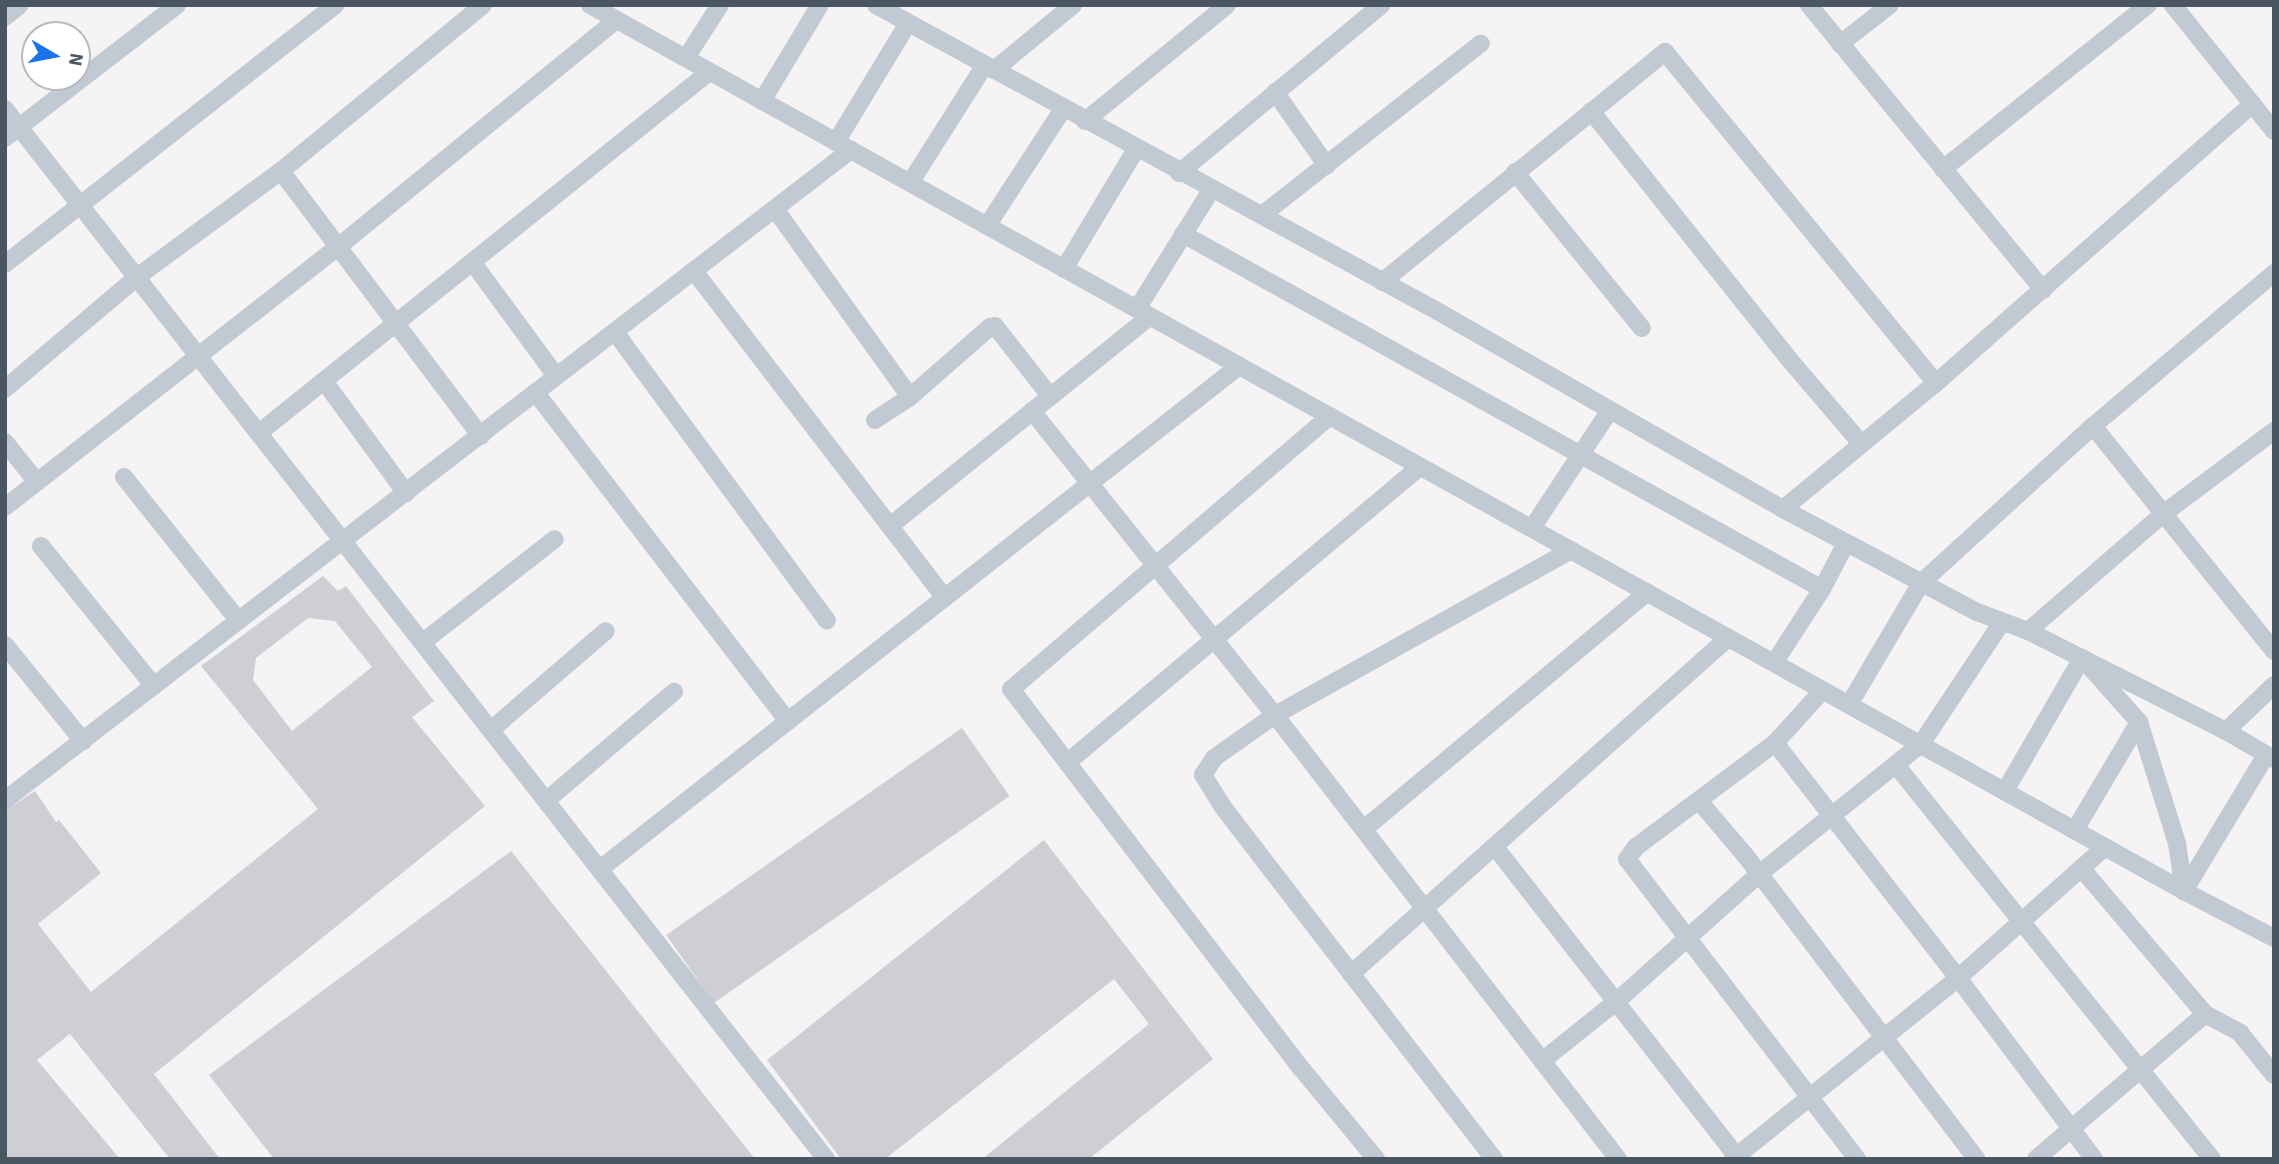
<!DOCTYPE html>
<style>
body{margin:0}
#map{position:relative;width:2279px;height:1164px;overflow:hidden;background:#f5f3f3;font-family:"Source Sans 3",sans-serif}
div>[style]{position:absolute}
.building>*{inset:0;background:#cdcfd5;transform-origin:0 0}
.minor>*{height:18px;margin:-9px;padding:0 9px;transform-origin:9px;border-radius:9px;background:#c1cad2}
span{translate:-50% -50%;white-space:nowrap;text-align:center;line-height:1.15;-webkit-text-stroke:6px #fff;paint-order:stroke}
.frame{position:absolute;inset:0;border:7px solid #4a5661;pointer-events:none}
.north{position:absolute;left:21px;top:21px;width:70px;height:70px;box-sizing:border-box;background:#fff;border:2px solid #b7bbc0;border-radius:50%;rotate:100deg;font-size:19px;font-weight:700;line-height:28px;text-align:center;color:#4a5661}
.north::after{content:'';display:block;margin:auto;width:24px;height:32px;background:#1a73e8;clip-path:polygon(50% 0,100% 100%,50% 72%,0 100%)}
</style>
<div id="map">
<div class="building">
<i style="clip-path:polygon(evenodd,323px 576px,338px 591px,346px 586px,434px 701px,412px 717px,485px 806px,154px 1074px,220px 1159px,170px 1159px,70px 1034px,37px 1060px,120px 1159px,5px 1159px,5px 811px,35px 791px,56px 822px,59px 820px,101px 873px,38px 924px,91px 992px,318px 809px,201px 666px,323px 576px,308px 618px,335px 621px,372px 667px,292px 731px,253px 680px,256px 658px,308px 618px)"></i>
<i style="left:962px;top:728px;width:83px;height:361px;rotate:55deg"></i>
<i style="clip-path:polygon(1044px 840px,1213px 1059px,1089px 1159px,982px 1159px,1149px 1024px,1114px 979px,885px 1159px,841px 1159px,767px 1060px)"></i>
<i style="clip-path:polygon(511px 851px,755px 1159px,274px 1159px,209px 1075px)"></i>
</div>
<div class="minor">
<i style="left:590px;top:5px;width:1824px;rotate:29.07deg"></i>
<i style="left:2184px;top:891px;width:159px;rotate:-58.9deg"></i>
<i style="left:876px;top:5px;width:641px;rotate:28.6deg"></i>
<i style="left:1439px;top:312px;width:396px;rotate:29.8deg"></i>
<i style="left:1783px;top:509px;width:220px;rotate:28deg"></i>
<i style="left:1977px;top:612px;width:54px;rotate:20.4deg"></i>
<i style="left:2028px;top:631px;width:222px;rotate:26.8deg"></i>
<i style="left:2226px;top:731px;width:56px;rotate:30.3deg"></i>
<i style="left:1809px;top:5px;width:369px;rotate:50.6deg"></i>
<i style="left:2173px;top:5px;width:161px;rotate:51.3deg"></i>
<i style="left:5px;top:17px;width:19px;rotate:-39deg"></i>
<i style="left:1840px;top:44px;width:63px;rotate:-38deg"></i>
<i style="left:686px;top:58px;width:63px;rotate:-57.3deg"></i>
<i style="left:994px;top:70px;width:102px;rotate:-39.4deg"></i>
<i style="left:1275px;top:92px;width:90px;rotate:54.9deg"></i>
<i style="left:762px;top:101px;width:112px;rotate:-58.9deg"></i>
<i style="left:5px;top:109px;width:1333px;rotate:51.98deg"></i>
<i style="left:1591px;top:111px;width:316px;rotate:51.4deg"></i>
<i style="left:1788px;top:358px;width:111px;rotate:49.4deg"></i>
<i style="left:1085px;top:121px;width:183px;rotate:-39.2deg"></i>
<i style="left:5px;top:138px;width:217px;rotate:-37.7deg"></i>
<i style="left:836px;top:142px;width:139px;rotate:-58.8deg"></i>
<i style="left:1943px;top:169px;width:263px;rotate:-38.7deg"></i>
<i style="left:281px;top:171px;width:332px;rotate:53deg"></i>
<i style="left:1515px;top:172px;width:201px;rotate:50.9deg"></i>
<i style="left:1179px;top:173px;width:263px;rotate:-39.7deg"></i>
<i style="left:910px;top:183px;width:140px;rotate:-57.6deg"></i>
<i style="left:775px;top:209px;width:231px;rotate:54.3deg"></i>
<i style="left:910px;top:397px;width:106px;rotate:-41.2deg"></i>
<i style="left:990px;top:327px;width:5px;rotate:-11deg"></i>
<i style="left:995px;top:326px;width:89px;rotate:51.8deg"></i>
<i style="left:1262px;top:215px;width:278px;rotate:-38.1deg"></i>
<i style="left:987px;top:226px;width:140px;rotate:-57deg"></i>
<i style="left:1183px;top:234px;width:731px;rotate:29.05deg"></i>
<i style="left:1822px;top:589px;width:88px;rotate:123deg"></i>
<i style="left:473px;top:263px;width:140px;rotate:53.7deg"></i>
<i style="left:5px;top:264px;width:420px;rotate:-38.1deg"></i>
<i style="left:1064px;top:269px;width:140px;rotate:-59deg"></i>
<i style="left:694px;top:271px;width:412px;rotate:52.5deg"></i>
<i style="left:1382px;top:282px;width:365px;rotate:-39.1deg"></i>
<i style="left:1665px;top:52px;width:428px;rotate:50.7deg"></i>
<i style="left:1137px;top:309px;width:140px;rotate:-58.1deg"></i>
<i style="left:615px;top:332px;width:358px;rotate:53.7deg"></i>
<i style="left:324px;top:381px;width:139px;rotate:53.8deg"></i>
<i style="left:5px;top:389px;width:173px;rotate:-40.3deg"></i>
<i style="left:137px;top:277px;width:179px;rotate:-36.4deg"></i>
<i style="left:281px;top:171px;width:261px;rotate:-39.4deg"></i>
<i style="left:536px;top:393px;width:414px;rotate:52.5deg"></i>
<i style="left:1032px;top:411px;width:389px;rotate:51.4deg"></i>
<i style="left:1275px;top:715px;width:561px;rotate:52.31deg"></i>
<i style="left:1330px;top:416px;width:420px;rotate:139.4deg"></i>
<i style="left:1011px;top:689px;width:477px;rotate:52.6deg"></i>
<i style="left:1301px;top:1068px;width:118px;rotate:50.5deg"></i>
<i style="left:875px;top:420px;width:42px;rotate:-33.3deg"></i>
<i style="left:2093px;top:426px;width:289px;rotate:51.2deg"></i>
<i style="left:260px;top:432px;width:574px;rotate:-38.71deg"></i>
<i style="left:5px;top:442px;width:50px;rotate:51.5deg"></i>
<i style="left:124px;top:477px;width:184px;rotate:51.4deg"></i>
<i style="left:5px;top:507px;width:422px;rotate:-38deg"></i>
<i style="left:338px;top:247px;width:359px;rotate:-39.2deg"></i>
<i style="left:1783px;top:509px;width:198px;rotate:-39.5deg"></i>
<i style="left:1936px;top:383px;width:422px;rotate:-41.4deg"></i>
<i style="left:890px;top:526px;width:333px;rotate:-38.9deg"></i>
<i style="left:1532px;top:528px;width:141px;rotate:-56.5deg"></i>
<i style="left:41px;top:546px;width:180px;rotate:51.1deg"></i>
<i style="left:1822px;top:589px;width:52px;rotate:-62.4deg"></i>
<i style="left:2028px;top:631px;width:179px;rotate:-40.9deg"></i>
<i style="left:2163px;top:514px;width:139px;rotate:-36.8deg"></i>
<i style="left:423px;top:642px;width:167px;rotate:-38deg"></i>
<i style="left:5px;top:645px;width:124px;rotate:50.9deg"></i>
<i style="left:1823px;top:690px;width:72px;rotate:132.2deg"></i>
<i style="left:1775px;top:743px;width:174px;rotate:143.2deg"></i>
<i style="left:1636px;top:847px;width:15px;rotate:127deg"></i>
<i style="left:1627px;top:859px;width:378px;rotate:52.5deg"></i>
<i style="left:1850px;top:703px;width:139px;rotate:-59.4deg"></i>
<i style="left:1921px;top:583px;width:233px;rotate:-42.4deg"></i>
<i style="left:2093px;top:426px;width:237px;rotate:-40.2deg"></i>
<i style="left:2139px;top:722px;width:127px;rotate:72.6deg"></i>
<i style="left:2177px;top:843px;width:49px;rotate:81.7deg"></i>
<i style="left:2184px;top:891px;width:102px;rotate:27.6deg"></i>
<i style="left:492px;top:729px;width:150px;rotate:-40.7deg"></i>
<i style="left:2226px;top:731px;width:66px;rotate:-43.8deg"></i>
<i style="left:1068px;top:762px;width:459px;rotate:-40deg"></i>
<i style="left:1896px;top:765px;width:505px;rotate:51.27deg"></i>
<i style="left:2005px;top:791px;width:154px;rotate:-59.9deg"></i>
<i style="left:2082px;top:658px;width:86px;rotate:48.3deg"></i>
<i style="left:2139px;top:722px;width:126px;rotate:120.7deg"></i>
<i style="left:5px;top:800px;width:1067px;rotate:-37.54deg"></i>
<i style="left:547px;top:800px;width:167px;rotate:-40.4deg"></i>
<i style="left:1699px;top:801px;width:71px;rotate:49.6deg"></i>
<i style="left:1745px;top:855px;width:382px;rotate:52.7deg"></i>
<i style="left:1364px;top:829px;width:369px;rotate:-39.9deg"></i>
<i style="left:1495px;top:847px;width:396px;rotate:52deg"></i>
<i style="left:600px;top:869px;width:813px;rotate:-38.21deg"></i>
<i style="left:2082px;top:869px;width:190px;rotate:49.7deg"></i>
<i style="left:2205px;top:1014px;width:40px;rotate:28deg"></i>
<i style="left:2240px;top:1033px;width:54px;rotate:51deg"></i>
<i style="left:1351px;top:974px;width:505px;rotate:-41.71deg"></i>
<i style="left:1542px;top:1061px;width:96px;rotate:-38.7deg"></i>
<i style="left:1617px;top:1001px;width:189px;rotate:-41.8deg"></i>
<i style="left:1758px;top:875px;width:209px;rotate:-38.8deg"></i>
<i style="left:1921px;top:744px;width:146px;rotate:-56.4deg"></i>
<i style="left:1494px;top:1159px;width:444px;rotate:-127.6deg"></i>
<i style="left:1223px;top:807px;width:38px;rotate:-122deg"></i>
<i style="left:1203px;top:775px;width:20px;rotate:-57deg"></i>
<i style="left:1214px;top:758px;width:75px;rotate:-35.2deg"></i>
<i style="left:1275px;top:715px;width:339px;rotate:-29.1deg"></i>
<i style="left:1733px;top:1159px;width:289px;rotate:-38.8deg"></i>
<i style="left:1958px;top:978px;width:298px;rotate:-127.9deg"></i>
<i style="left:2036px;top:1159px;width:223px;rotate:-40.6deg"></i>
<i style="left:2094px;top:1159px;width:226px;rotate:-126.9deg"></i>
<i style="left:1958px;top:978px;width:197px;rotate:-41.7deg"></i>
</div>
<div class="frame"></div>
<div class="north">N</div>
</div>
